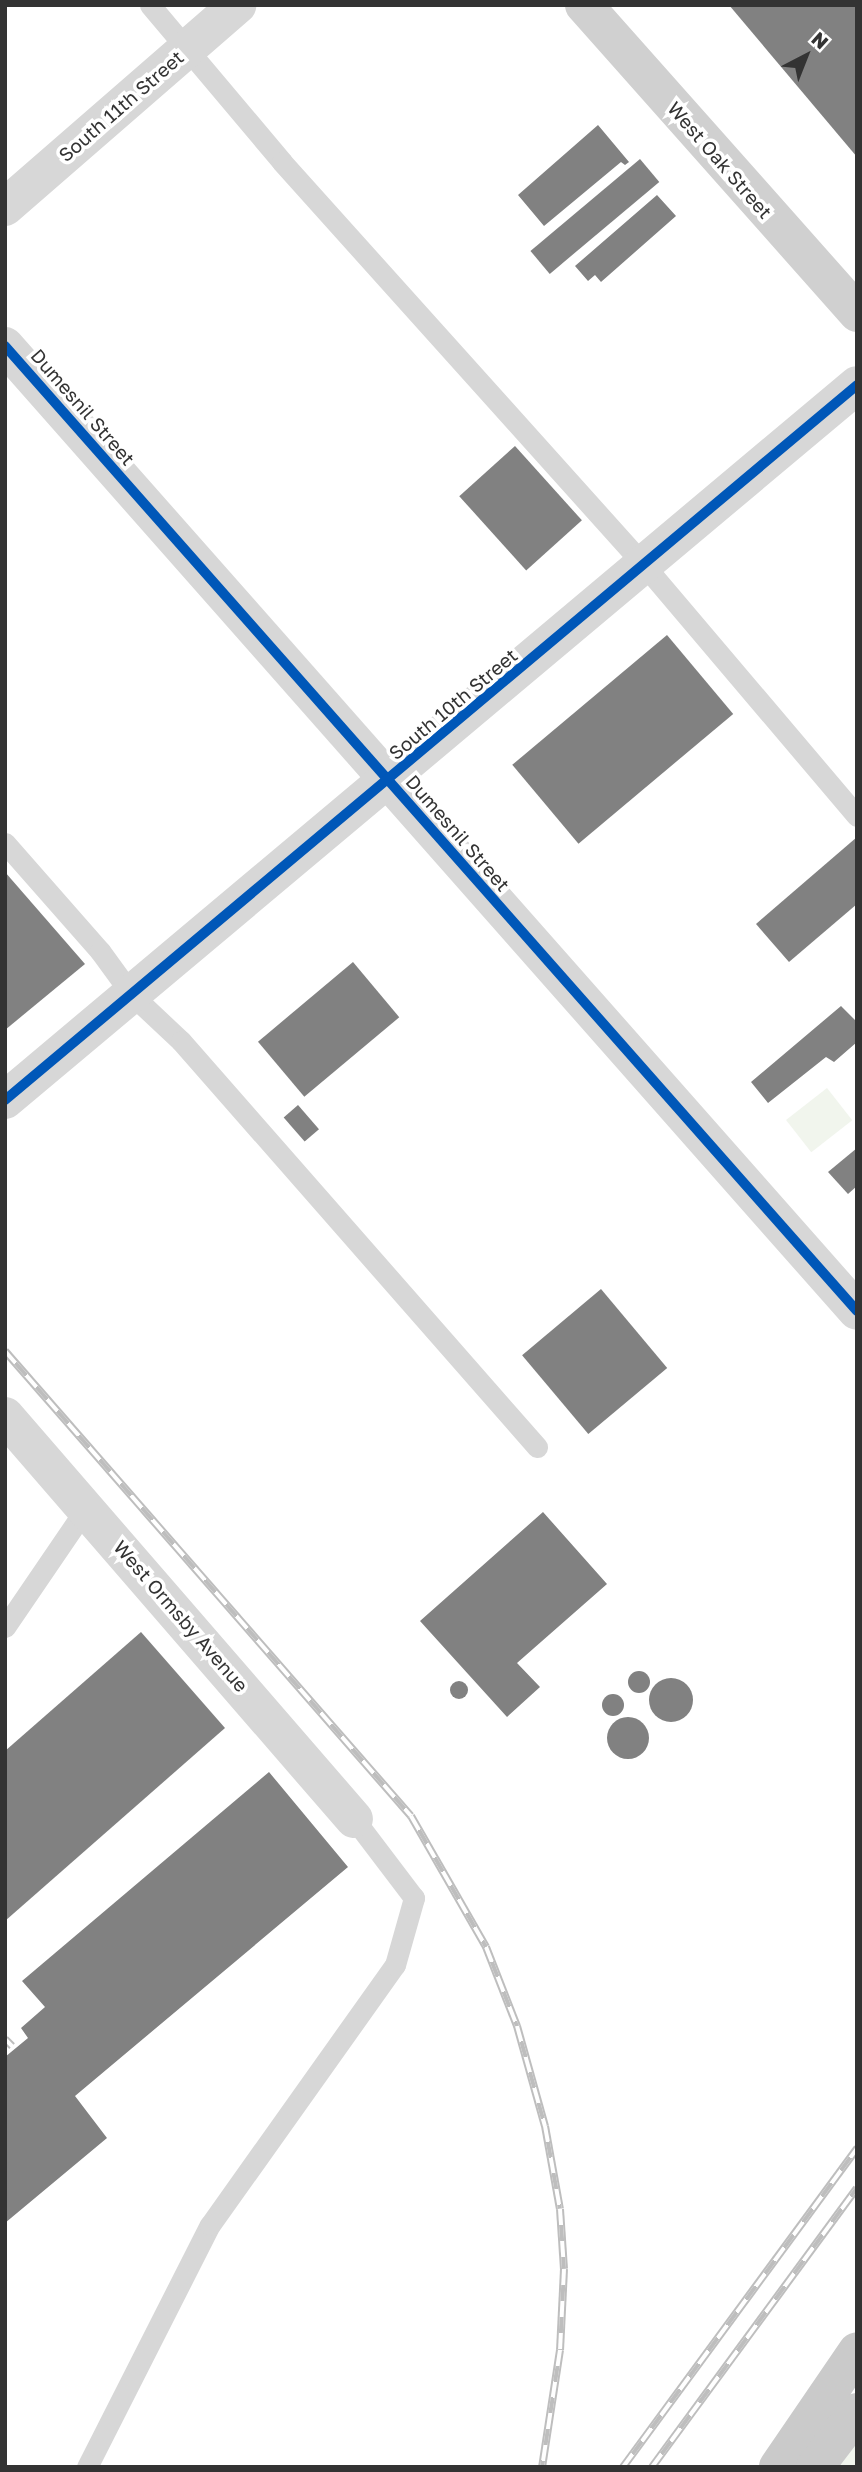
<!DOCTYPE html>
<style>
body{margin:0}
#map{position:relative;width:862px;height:2472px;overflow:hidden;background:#fff;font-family:"Golos Text",sans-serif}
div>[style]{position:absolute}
.green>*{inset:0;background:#f1f5ed;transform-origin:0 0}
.building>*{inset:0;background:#818181;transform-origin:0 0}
.round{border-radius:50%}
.lane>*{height:21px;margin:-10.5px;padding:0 10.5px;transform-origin:10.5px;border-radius:10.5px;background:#d7d7d7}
.street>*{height:38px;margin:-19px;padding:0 19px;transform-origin:19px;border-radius:19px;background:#d7d7d7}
.secondary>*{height:38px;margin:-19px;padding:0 19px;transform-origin:19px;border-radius:19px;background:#d0d0d0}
.primary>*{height:38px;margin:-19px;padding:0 19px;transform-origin:19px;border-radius:19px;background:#cacaca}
.rail>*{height:8px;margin-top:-4px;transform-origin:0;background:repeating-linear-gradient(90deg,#fff 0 16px,#bebebe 0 32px);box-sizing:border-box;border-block:2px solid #bebebe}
.cycleway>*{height:10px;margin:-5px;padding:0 5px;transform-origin:5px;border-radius:5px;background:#0057b8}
span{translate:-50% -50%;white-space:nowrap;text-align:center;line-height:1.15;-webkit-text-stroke:7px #fff;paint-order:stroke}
.street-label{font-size:19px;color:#333}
.frame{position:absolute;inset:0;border:7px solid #333;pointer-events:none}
.north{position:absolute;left:771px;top:21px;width:70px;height:70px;-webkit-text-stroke:5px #fff;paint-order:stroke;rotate:42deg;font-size:19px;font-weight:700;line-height:28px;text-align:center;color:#333}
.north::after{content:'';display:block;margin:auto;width:24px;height:32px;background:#333;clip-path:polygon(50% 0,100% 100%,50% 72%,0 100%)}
</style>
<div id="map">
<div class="green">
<i style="left:827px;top:1088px;width:41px;height:52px;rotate:52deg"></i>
<i style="clip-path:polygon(857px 2439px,857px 2467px,836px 2467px)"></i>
</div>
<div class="building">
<i style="clip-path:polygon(729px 5px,857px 5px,857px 157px)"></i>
<i style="clip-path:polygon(598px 125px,629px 162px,625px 165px,621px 162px,544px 226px,518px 195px)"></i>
<i style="left:640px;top:159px;width:30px;height:143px;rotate:50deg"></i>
<i style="clip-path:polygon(657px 195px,676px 216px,601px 282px,595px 275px,588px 281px,575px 266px)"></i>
<i style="left:515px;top:446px;width:100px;height:75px;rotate:48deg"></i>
<i style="left:667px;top:635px;width:103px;height:202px;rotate:50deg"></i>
<i style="clip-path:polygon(857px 837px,857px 904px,789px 962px,756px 924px)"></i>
<i style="clip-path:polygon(5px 872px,85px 964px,5px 1030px)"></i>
<i style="left:353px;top:962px;width:72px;height:124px;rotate:50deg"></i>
<i style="clip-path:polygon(841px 1006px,857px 1022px,857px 1042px,834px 1062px,826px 1057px,768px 1103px,751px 1082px)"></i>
<i style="left:298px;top:1105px;width:32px;height:19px;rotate:49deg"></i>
<i style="clip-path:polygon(857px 1148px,857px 1186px,848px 1194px,828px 1172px)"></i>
<i style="left:601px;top:1289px;width:103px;height:103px;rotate:50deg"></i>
<i style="clip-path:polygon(543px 1512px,607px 1584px,517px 1663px,540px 1687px,507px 1717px,420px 1621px)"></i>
<i style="clip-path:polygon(141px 1632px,225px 1728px,5px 1921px,5px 1751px)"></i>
<i class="round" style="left:628px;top:1671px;width:22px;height:22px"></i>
<i class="round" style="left:649px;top:1678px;width:44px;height:44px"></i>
<i class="round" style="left:450px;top:1681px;width:18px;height:18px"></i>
<i class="round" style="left:602px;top:1694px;width:22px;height:22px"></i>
<i class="round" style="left:607px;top:1717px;width:42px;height:42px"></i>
<i style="clip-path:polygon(269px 1772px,348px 1867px,75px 2096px,107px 2138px,5px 2223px,5px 2057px,28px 2038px,21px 2028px,45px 2007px,22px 1981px)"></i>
</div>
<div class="lane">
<i style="left:150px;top:5px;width:205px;rotate:49.9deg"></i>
<i style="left:282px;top:162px;width:542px;rotate:48.07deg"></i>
<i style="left:644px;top:565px;width:329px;rotate:49.7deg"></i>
<i style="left:5px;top:843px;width:144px;rotate:48.7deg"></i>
<i style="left:100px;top:951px;width:54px;rotate:54deg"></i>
<i style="left:132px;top:995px;width:67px;rotate:43.2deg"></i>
<i style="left:181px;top:1041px;width:540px;rotate:48.75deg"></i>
<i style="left:5px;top:1627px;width:145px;rotate:-55.7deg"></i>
<i style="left:87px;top:2467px;width:271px;rotate:-63.1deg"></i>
<i style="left:210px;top:2225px;width:319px;rotate:-54.6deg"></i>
<i style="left:395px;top:1965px;width:70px;rotate:-74.2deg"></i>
<i style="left:414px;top:1898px;width:99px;rotate:-127.2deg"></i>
</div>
<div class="street">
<i style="left:5px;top:207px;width:308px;rotate:-41deg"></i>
<i style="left:5px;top:346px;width:1287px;rotate:48.56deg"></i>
<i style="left:5px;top:1100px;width:1112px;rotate:-40deg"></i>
<i style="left:5px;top:1416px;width:533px;rotate:49.11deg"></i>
</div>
<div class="secondary">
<i style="left:584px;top:5px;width:412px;rotate:48.4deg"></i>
</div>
<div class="primary">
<i style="left:778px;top:2467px;width:140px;rotate:-55.7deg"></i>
<i style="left:815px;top:2467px;width:69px;rotate:-52.6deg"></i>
</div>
<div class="rail">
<i style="left:5px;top:1351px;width:617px;rotate:48.88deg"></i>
<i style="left:411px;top:1816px;width:151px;rotate:60.2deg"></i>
<i style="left:486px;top:1947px;width:85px;rotate:68.6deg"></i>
<i style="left:517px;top:2026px;width:104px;rotate:74.4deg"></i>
<i style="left:545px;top:2126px;width:84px;rotate:79.8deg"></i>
<i style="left:560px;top:2209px;width:60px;rotate:86.2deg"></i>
<i style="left:564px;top:2269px;width:81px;rotate:92.8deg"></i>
<i style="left:560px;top:2350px;width:118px;rotate:98.7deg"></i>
<i style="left:5px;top:2039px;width:10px;rotate:45deg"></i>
<i style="left:623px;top:2467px;width:396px;rotate:-53.7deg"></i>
<i style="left:652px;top:2467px;width:346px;rotate:-53.7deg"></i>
</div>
<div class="cycleway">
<i style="left:5px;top:346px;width:1287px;rotate:48.56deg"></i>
<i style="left:5px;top:1100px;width:1112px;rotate:-40deg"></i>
</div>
<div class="street-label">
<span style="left:121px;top:106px;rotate:-41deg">South 11th Street</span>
<span style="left:720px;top:160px;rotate:49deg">West Oak Street</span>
<span style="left:83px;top:407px;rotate:49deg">Dumesnil Street</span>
<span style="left:453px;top:704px;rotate:-40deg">South 10th Street</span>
<span style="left:458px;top:833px;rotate:49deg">Dumesnil Street</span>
<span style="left:181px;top:1616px;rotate:49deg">West Ormsby Avenue</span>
</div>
<div class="frame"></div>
<div class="north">N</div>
</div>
